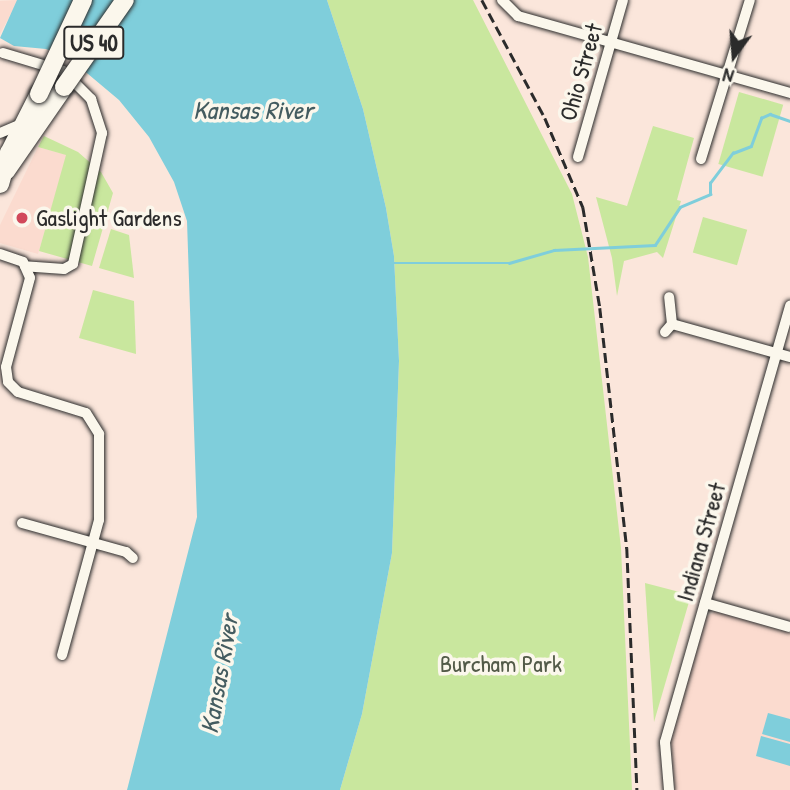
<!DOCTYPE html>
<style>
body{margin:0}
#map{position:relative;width:790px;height:790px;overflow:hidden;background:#fbe6db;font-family:"Patrick Hand",sans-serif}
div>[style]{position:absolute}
.built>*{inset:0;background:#fbdbcf}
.green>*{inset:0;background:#c9e79e;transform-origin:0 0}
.water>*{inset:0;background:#7fcedb}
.stream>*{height:2.5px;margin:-1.25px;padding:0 1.25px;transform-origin:1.25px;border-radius:1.25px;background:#7fcedb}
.roads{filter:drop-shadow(0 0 2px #2b2b2b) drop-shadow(0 0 2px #2b2b2b)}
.street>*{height:10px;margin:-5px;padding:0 5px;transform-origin:5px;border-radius:5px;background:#fbf7ec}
.highway>*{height:18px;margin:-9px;padding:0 9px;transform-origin:9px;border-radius:9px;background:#fbf7ec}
.rail>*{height:2.5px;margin-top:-1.25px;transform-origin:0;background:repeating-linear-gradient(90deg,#2b2b2b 0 10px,transparent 0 15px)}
.bridges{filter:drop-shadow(0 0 2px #2b2b2b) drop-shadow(0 0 2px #2b2b2b)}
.highway-bridge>*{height:18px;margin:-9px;padding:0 9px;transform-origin:9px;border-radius:9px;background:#fbf7ec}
.dots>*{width:19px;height:19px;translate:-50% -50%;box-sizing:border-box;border:4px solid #fbf7ec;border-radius:50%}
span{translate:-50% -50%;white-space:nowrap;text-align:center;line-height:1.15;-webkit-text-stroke:7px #fbf7ec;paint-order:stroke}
.shield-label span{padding:2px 5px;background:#fbf7ec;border:2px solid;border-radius:5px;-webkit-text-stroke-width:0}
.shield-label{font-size:23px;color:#2b2b2b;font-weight:700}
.street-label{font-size:24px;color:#2b2b2b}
.poi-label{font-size:24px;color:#2b2b2b}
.left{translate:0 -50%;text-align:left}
.park-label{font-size:24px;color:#525a48}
.water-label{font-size:26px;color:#445c60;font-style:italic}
.north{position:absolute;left:699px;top:21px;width:70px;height:70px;-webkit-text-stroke:5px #fbf7ec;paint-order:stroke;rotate:196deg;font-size:19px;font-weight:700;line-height:28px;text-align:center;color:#2b2b2b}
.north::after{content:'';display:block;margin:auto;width:24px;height:32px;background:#2b2b2b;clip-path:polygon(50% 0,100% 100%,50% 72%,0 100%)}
</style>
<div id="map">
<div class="built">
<i style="clip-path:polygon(17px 0,18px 1px,0 34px,0 1px)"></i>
<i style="clip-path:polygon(38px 147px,67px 155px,38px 254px,0 243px,0 225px)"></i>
<i style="clip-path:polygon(716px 611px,790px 632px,790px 790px,675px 790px,671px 739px,706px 617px)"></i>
</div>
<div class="green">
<i style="clip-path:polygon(327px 0,473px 0,572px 194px,588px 257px,621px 548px,632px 790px,340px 790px,362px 714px,392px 553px,399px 361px,394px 256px,386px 208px,363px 109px)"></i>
<i style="left:739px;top:92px;width:46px;height:75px;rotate:16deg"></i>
<i style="clip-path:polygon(653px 126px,694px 138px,677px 200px,681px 201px,663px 258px,657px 252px,624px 261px,617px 296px,612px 258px,596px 197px,627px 206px)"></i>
<i style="clip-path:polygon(44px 136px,78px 152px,101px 172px,113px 193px,92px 266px,39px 251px,66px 155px,38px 147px)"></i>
<i style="left:703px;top:217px;width:46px;height:37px;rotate:16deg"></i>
<i style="clip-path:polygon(111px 229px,129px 235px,134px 278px,99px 268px)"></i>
<i style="clip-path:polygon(93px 290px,134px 301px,136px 354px,79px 338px)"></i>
<i style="clip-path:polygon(645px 583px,691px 595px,654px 722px)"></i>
</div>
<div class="water">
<i style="clip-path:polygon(17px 0,327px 0,363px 109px,386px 208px,394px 256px,399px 361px,392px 553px,362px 714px,340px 790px,127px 790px,197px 517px,187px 221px,174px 182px,149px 137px,119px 100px,69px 58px,46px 49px,14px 46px,0 38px)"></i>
<i style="clip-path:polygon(768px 713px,790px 719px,790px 742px,762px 734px)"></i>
<i style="clip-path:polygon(761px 736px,790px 744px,790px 766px,756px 756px)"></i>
</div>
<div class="stream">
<i style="left:391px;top:263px;width:118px"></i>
<i style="left:509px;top:263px;width:47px;rotate:-16.1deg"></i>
<i style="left:554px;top:250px;width:101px;rotate:-2.8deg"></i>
<i style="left:655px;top:245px;width:45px;rotate:-56.7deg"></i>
<i style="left:680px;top:207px;width:33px;rotate:-23deg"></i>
<i style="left:710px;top:194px;width:11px;rotate:-90deg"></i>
<i style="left:710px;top:183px;width:38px;rotate:-53deg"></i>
<i style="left:733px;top:153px;width:19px;rotate:-21deg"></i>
<i style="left:751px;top:146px;width:30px;rotate:-70deg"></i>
<i style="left:761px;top:118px;width:10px;rotate:-24deg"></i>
<i style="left:770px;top:114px;width:21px;rotate:19deg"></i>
</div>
<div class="roads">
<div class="street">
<i style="left:502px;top:0;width:23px;rotate:45deg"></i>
<i style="left:518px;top:16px;width:283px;rotate:15.8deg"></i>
<i style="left:3px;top:53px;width:63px;rotate:16.7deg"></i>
<i style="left:63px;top:71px;width:40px;rotate:45deg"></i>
<i style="left:91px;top:99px;width:36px;rotate:72deg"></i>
<i style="left:102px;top:133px;width:134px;rotate:102.5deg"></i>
<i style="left:73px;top:264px;width:10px;rotate:151deg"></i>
<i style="left:64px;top:269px;width:39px;rotate:-176deg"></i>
<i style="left:0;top:133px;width:21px;rotate:-23deg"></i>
<i style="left:578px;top:157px;width:163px;rotate:-74deg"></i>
<i style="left:701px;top:159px;width:166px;rotate:-72.9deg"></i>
<i style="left:0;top:254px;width:24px;rotate:19deg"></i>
<i style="left:23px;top:262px;width:17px;rotate:66deg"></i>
<i style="left:30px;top:278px;width:92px;rotate:105.1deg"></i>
<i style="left:6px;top:367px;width:15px;rotate:82deg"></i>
<i style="left:8px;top:382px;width:14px;rotate:45deg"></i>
<i style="left:18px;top:392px;width:71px;rotate:17.2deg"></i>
<i style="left:86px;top:413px;width:25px;rotate:58deg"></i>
<i style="left:99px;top:434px;width:86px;rotate:90deg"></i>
<i style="left:99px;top:520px;width:140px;rotate:105.3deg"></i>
<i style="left:672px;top:324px;width:123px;rotate:15.6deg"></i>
<i style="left:665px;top:332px;width:11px;rotate:-49deg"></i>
<i style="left:672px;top:324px;width:27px;rotate:-96deg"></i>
<i style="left:22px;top:523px;width:108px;rotate:15.6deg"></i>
<i style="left:126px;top:552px;width:9px;rotate:41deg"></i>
<i style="left:705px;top:603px;width:88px;rotate:15.8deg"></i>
<i style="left:669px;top:790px;width:48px;rotate:-94.8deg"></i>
<i style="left:665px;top:742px;width:454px;rotate:-74deg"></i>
</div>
<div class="highway">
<i style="left:6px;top:171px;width:102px;rotate:-55.4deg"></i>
<i style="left:0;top:184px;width:32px;rotate:-74deg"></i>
<i style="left:9px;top:153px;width:66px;rotate:-63deg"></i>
</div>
</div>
<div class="rail">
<i style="left:482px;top:0;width:134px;rotate:61.9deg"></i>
<i style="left:545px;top:118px;width:97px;rotate:66.9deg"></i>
<i style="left:583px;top:207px;width:102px;rotate:80.4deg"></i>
<i style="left:600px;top:308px;width:242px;rotate:83.6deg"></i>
<i style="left:627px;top:548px;width:242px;rotate:87.6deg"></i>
</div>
<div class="bridges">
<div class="highway-bridge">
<i style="left:64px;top:87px;width:106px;rotate:-55deg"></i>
<i style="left:39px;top:94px;width:104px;rotate:-64.9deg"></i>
</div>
</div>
<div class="dots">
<i style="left:22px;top:218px;background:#d1495b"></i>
</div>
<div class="shield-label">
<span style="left:94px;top:43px">US 40</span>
</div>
<div class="street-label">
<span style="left:581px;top:72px;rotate:-74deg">Ohio Street</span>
<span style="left:701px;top:542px;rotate:-74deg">Indiana Street</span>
</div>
<div class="poi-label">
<span class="left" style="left:36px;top:218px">Gaslight Gardens</span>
</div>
<div class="park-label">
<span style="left:501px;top:664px">Burcham Park</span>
</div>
<div class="water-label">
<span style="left:253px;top:110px">Kansas River</span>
<span style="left:219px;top:674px;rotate:-80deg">Kansas River</span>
</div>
<div class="north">N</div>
</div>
